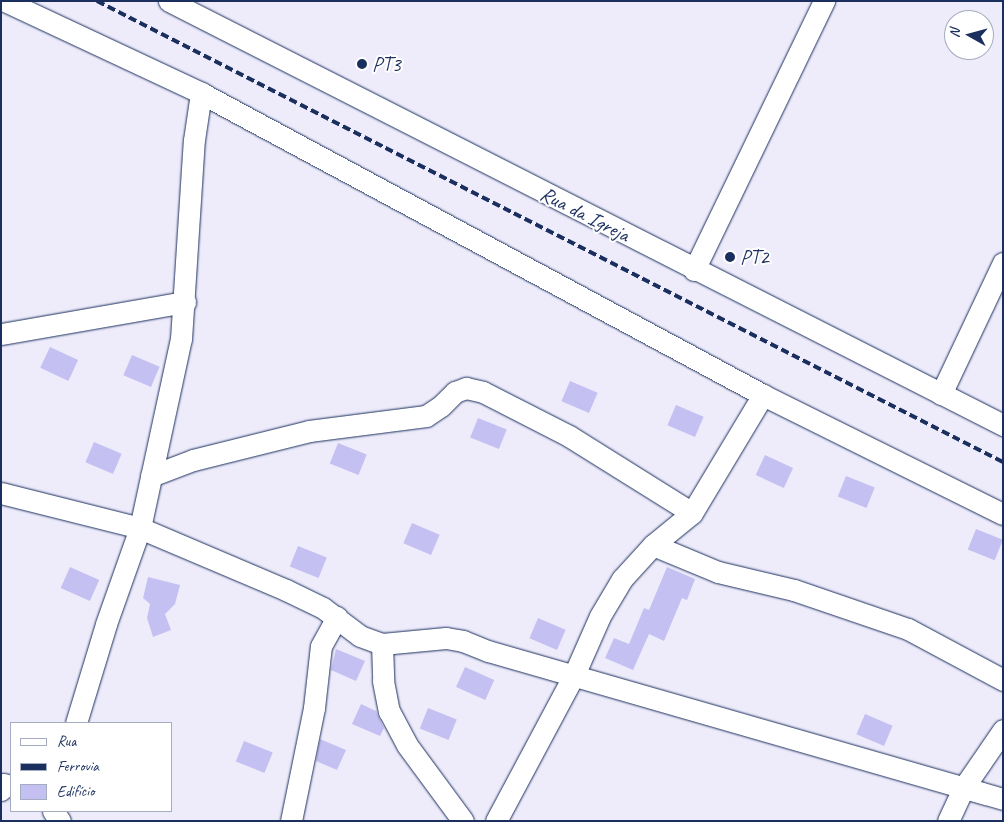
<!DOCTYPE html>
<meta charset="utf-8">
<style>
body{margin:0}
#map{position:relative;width:1004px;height:822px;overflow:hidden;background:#eeecfb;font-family:Caveat,sans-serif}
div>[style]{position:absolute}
.building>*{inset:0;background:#c5c0f2;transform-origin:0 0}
.roads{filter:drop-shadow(0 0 1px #1b2f5e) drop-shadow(0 0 1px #1b2f5e)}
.minor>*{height:21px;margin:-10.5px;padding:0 10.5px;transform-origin:10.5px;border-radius:10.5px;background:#fff}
.rail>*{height:4px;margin-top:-2px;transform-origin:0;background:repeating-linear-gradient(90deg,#1b2f5e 0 8px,transparent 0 12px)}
.dots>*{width:14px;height:14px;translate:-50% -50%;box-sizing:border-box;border:2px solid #fff;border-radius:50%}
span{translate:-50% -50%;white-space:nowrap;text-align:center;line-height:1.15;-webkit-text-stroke:4px #fff;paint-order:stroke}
.poi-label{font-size:21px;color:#1b2f5e}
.left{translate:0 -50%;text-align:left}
.street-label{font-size:21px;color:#1b2f5e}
.frame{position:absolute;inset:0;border:2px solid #1b2f5e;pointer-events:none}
.legend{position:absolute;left:10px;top:722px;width:162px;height:90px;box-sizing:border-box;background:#fff;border:1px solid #a4acbf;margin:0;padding:6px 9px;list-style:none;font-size:15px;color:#1b2f5e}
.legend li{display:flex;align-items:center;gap:10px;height:25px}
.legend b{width:25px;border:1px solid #a4acbf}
.north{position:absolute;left:944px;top:10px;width:50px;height:50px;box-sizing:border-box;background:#fff;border:1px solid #a4acbf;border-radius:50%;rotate:277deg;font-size:14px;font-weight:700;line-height:20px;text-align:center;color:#1b2f5e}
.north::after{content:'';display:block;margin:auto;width:18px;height:22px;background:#1b2f5e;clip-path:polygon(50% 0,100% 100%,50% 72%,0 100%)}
</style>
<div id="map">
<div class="building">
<i style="left:50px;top:347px;width:31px;height:23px;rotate:25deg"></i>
<i style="left:132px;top:355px;width:30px;height:22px;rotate:23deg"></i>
<i style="left:570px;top:381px;width:30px;height:22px;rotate:23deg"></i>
<i style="left:676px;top:405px;width:30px;height:22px;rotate:23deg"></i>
<i style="left:478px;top:418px;width:31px;height:21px;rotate:22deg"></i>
<i style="left:94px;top:442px;width:30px;height:22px;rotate:23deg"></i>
<i style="left:338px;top:443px;width:31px;height:22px;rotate:22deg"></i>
<i style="left:765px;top:455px;width:31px;height:22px;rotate:25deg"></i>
<i style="left:846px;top:476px;width:31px;height:22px;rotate:22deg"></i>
<i style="left:412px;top:523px;width:30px;height:22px;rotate:23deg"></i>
<i style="left:976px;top:529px;width:29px;height:22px;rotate:22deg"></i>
<i style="left:298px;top:546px;width:31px;height:22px;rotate:22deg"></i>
<i style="left:70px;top:567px;width:32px;height:23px;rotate:24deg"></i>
<i style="clip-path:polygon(667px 567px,695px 579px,687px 600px,682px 598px,664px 641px,649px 634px,633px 670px,605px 658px,614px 638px,629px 644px,644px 608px,649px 610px)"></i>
<i style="clip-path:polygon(148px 577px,180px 585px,175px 604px,165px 614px,171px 630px,153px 637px,147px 618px,150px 604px,143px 598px)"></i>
<i style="left:538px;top:618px;width:30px;height:22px;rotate:23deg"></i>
<i style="clip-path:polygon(336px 649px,365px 661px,356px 681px,331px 670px)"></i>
<i style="left:465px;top:667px;width:32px;height:22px;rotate:24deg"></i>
<i style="clip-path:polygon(361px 704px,376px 711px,384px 728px,380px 736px,352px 724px)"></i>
<i style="left:428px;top:708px;width:31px;height:22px;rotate:22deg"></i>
<i style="left:865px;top:714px;width:30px;height:22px;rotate:23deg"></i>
<i style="clip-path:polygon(320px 739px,346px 750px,337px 770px,316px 761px)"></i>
<i style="left:244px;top:741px;width:31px;height:22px;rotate:22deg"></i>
</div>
<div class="roads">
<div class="minor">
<i style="left:5px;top:1px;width:217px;rotate:25.1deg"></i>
<i style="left:201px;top:93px;width:638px;rotate:28.25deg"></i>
<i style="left:763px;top:395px;width:268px;rotate:26.4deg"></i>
<i style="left:169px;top:1px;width:936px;rotate:26.95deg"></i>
<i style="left:694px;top:270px;width:299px;rotate:-64.2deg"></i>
<i style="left:1px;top:334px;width:187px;rotate:-9.9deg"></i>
<i style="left:941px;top:394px;width:145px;rotate:-64.7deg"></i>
<i style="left:151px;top:476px;width:45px;rotate:-20.9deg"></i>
<i style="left:193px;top:460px;width:120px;rotate:-14deg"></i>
<i style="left:309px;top:431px;width:118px;rotate:-7.3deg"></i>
<i style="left:426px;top:416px;width:18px;rotate:-34deg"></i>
<i style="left:441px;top:406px;width:20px;rotate:-45deg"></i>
<i style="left:455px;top:392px;width:12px;rotate:-20deg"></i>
<i style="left:466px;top:388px;width:17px;rotate:13deg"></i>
<i style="left:483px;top:392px;width:97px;rotate:27.1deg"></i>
<i style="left:569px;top:436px;width:145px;rotate:32deg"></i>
<i style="left:1px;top:493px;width:143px;rotate:14.1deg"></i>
<i style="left:140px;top:528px;width:159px;rotate:23deg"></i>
<i style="left:286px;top:590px;width:41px;rotate:25.9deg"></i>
<i style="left:323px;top:608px;width:46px;rotate:37.1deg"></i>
<i style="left:360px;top:636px;width:23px;rotate:20deg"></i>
<i style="left:382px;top:644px;width:64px;rotate:-5.4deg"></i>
<i style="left:446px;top:638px;width:17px;rotate:10deg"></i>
<i style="left:463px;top:641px;width:27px;rotate:22deg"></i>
<i style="left:488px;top:651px;width:536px;rotate:16.03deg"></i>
<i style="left:653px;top:545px;width:70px;rotate:22.6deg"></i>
<i style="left:718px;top:572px;width:78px;rotate:13.3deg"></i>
<i style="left:794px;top:590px;width:120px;rotate:18.9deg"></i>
<i style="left:908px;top:629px;width:108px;rotate:28.2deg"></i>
<i style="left:382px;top:644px;width:37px;rotate:88deg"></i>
<i style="left:383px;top:681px;width:31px;rotate:79deg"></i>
<i style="left:389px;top:711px;width:38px;rotate:62deg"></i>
<i style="left:407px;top:745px;width:94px;rotate:53.6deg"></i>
<i style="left:76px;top:723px;width:103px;rotate:-73.1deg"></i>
<i style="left:106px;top:624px;width:102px;rotate:-70.5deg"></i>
<i style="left:140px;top:528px;width:193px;rotate:-77.8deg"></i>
<i style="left:181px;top:339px;width:199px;rotate:-86.3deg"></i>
<i style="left:194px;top:140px;width:48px;rotate:-81.5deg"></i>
<i style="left:1px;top:790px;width:6px;rotate:-72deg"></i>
<i style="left:3px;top:784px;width:8px;rotate:14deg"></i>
<i style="left:53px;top:811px;width:12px;rotate:55deg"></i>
<i style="left:291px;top:821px;width:115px;rotate:-78.5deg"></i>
<i style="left:314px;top:708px;width:62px;rotate:-83.6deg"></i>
<i style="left:321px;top:646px;width:33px;rotate:-61deg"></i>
<i style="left:496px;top:821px;width:166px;rotate:-61.9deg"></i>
<i style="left:574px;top:675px;width:64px;rotate:-66.2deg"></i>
<i style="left:600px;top:616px;width:43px;rotate:-59.3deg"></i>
<i style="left:622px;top:579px;width:46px;rotate:-47.6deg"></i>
<i style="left:653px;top:545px;width:50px;rotate:-39.4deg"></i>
<i style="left:692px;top:513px;width:138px;rotate:-59deg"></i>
<i style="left:948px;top:821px;width:38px;rotate:-65deg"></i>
<i style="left:964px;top:787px;width:69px;rotate:-55.6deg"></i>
</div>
</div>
<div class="rail">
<i style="left:97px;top:1px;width:1017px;rotate:26.97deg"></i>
</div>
<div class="dots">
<i style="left:362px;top:64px;background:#1b2f5e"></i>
<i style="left:730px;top:257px;background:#1b2f5e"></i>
</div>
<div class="poi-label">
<span class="left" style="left:372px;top:64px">PT3</span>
<span class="left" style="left:740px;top:257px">PT2</span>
</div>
<div class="street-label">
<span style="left:585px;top:214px;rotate:27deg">Rua da Igreja</span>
</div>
<div class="frame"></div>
<ul class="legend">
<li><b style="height:6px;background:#fff"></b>Rua</li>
<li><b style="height:6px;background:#1b2f5e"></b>Ferrovia</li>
<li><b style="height:14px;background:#c5c0f2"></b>Edifício</li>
</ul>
<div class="north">N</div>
</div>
